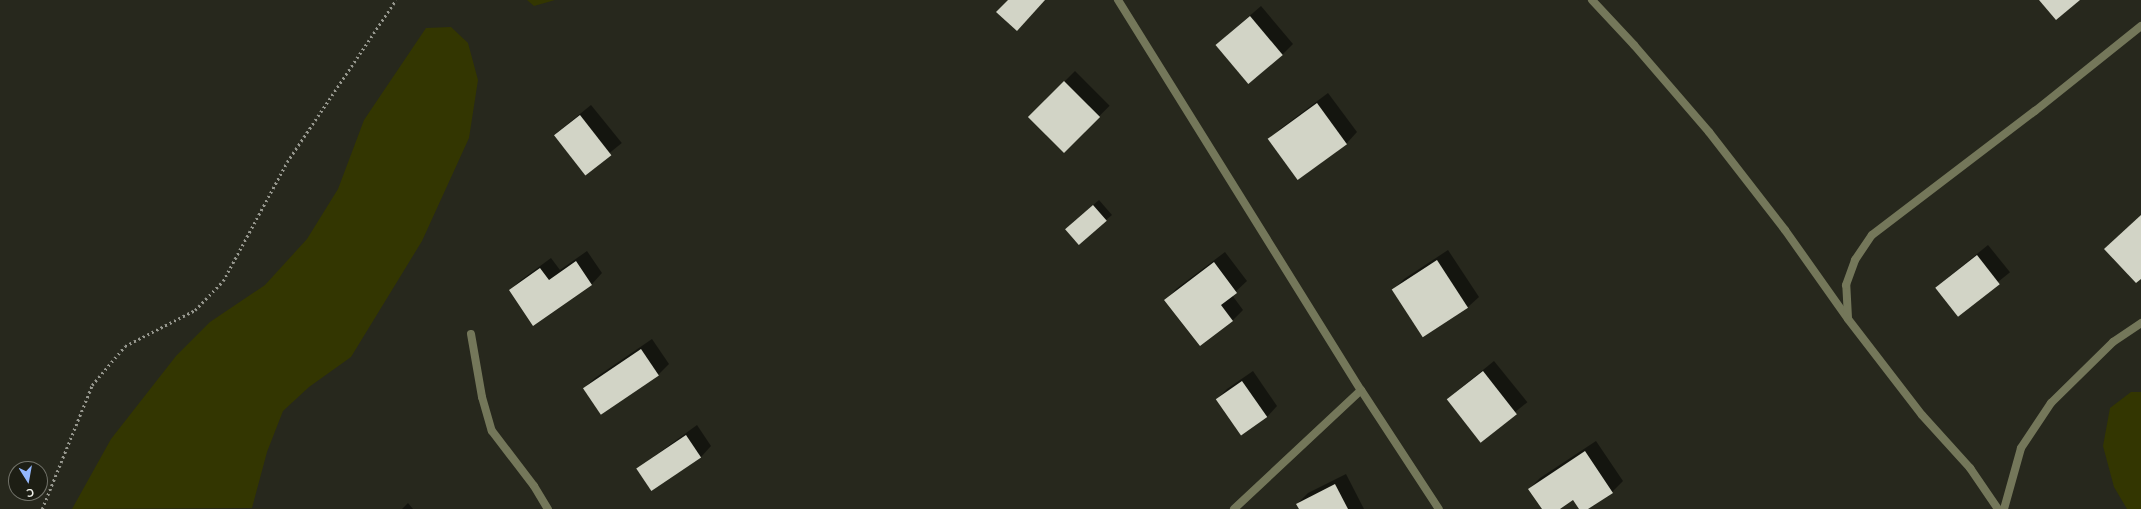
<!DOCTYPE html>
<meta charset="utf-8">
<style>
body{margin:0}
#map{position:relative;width:2141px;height:509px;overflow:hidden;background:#27281d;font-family:"Nunito Sans",sans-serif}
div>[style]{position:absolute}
.green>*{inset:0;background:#333601}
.shadow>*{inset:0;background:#0007;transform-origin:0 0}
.building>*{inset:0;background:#d2d4c6;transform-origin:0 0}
.path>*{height:2.5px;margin-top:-1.25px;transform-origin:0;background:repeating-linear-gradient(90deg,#96978e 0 2px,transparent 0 5px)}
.lane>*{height:8px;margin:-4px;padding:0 4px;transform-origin:4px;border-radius:4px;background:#74775a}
.street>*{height:8px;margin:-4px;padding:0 4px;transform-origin:4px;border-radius:4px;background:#74775a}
span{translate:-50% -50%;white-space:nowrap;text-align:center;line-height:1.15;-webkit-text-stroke:4px #1d1e14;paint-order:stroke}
.north{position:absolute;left:8px;top:461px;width:40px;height:40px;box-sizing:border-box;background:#1d1e14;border:1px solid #72736a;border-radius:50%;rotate:169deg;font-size:11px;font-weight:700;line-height:16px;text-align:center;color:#f1f2eb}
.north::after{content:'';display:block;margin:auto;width:14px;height:18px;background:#93b7fd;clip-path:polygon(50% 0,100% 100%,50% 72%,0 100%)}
</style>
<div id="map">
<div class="green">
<i style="clip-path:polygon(527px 0,555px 0,534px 6px)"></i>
<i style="clip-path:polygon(451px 27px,468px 43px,478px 80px,469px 138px,422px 241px,351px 357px,309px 387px,283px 411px,267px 452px,252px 508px,72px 509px,111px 439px,176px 356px,210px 322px,265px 285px,307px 239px,338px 189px,364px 120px,426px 28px)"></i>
<i style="clip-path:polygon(2131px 392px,2141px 392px,2141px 509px,2127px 509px,2114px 487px,2103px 446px,2110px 408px)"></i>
</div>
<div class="shadow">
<i style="clip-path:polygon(1261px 6px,1293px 44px,1282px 55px,1216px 45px)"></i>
<i style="left:1075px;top:71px;width:49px;height:64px;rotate:45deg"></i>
<i style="clip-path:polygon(1328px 93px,1357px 132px,1347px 143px,1298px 179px,1269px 140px,1280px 129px)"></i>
<i style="left:591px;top:105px;width:49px;height:48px;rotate:51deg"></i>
<i style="clip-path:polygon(1099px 200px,1112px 215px,1106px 220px,1072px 223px)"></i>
<i style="left:1988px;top:245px;width:35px;height:67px;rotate:51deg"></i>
<i style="clip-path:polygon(1448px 250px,1479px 297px,1468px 307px,1423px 336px,1393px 290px,1404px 279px)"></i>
<i style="clip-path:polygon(587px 251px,602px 273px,592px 284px,534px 324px,510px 290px,521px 280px,551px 258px,560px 270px)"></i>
<i style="clip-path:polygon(1225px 252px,1247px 281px,1232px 295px,1243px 310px,1233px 320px,1200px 345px,1166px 300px,1176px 289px)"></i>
<i style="clip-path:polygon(652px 339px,669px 364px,658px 375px,584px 388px,595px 378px)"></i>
<i style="left:1494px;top:361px;width:53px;height:59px;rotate:51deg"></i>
<i style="clip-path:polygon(1253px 371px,1277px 406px,1267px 417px,1217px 399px,1227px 389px)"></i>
<i style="clip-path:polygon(697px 425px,711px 446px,701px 457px,639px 470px,649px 460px)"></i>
<i style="clip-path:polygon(1596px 441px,1623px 481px,1612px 492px,1586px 509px,1580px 509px,1573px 499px,1559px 509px,1543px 509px,1529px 489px,1540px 478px)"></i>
<i style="clip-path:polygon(1346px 474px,1364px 509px,1300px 509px,1297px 504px,1308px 493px)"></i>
<i style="clip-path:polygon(408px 503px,413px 509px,402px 509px)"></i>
</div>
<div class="building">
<i style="clip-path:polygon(1008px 0,1045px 0,1017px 31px,996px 12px)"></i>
<i style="clip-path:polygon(2039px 0,2080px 0,2056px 20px)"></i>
<i style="left:1250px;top:16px;width:51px;height:45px;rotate:50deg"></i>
<i style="left:1064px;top:81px;width:51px;height:51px;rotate:45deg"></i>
<i style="left:1317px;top:103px;width:51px;height:61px;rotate:54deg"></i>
<i style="left:580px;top:115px;width:51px;height:33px;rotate:52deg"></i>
<i style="left:1093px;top:205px;width:21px;height:37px;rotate:49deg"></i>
<i style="clip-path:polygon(2141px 215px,2141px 279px,2136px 283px,2104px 249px)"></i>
<i style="left:1977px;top:255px;width:37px;height:53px;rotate:52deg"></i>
<i style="left:1437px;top:260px;width:57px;height:54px;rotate:57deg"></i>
<i style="clip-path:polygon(576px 261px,592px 285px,533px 326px,509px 290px,540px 268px,549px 280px)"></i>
<i style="clip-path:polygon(1214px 262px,1237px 293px,1221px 305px,1233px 321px,1200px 346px,1164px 300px)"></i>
<i style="left:641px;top:349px;width:32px;height:70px;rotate:56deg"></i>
<i style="left:1483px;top:371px;width:55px;height:46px;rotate:52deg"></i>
<i style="left:1242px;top:381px;width:44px;height:32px;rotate:55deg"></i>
<i style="left:686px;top:435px;width:27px;height:60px;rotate:56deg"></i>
<i style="clip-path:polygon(1585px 451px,1613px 493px,1588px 509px,1579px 509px,1573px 500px,1560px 509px,1542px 509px,1528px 489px)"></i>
<i style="clip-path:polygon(1335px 484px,1348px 509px,1299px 509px,1296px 504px)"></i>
</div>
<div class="path">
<i style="left:42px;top:509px;width:134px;rotate:-68deg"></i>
<i style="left:92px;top:385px;width:51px;rotate:-49.8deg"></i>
<i style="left:125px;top:346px;width:79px;rotate:-27.2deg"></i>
<i style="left:195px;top:310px;width:40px;rotate:-46deg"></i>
<i style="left:223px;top:281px;width:135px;rotate:-61.7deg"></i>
<i style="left:287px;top:162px;width:195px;rotate:-56.1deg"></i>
</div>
<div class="lane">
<i style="left:1592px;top:0;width:62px;rotate:47deg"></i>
<i style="left:1634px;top:45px;width:115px;rotate:49.2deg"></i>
<i style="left:1709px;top:132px;width:124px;rotate:52.2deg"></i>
<i style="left:1785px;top:230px;width:109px;rotate:54.7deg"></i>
<i style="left:1848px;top:319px;width:121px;rotate:52.4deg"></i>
<i style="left:1922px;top:415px;width:72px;rotate:47.8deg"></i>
<i style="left:1970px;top:468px;width:50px;rotate:55.7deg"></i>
<i style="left:1848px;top:318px;width:33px;rotate:-93deg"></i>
<i style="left:1846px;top:285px;width:27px;rotate:-70deg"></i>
<i style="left:1855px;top:260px;width:30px;rotate:-56deg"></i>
<i style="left:1872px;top:235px;width:205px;rotate:-37.3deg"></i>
<i style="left:2035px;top:111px;width:136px;rotate:-38.7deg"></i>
<i style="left:1234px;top:509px;width:174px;rotate:-43.1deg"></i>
</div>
<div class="street">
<i style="left:1118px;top:0;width:460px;rotate:58.1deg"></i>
<i style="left:1361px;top:390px;width:142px;rotate:56.8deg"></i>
<i style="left:471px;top:334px;width:64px;rotate:80.1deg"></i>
<i style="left:482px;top:397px;width:35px;rotate:74deg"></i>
<i style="left:492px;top:431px;width:69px;rotate:52.6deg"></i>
<i style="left:534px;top:486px;width:27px;rotate:59deg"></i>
<i style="left:2004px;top:509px;width:63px;rotate:-74.4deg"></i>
<i style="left:2021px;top:448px;width:54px;rotate:-56.3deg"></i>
<i style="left:2051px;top:403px;width:87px;rotate:-44.5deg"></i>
<i style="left:2113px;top:342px;width:34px;rotate:-34deg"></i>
</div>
<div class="north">С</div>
</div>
